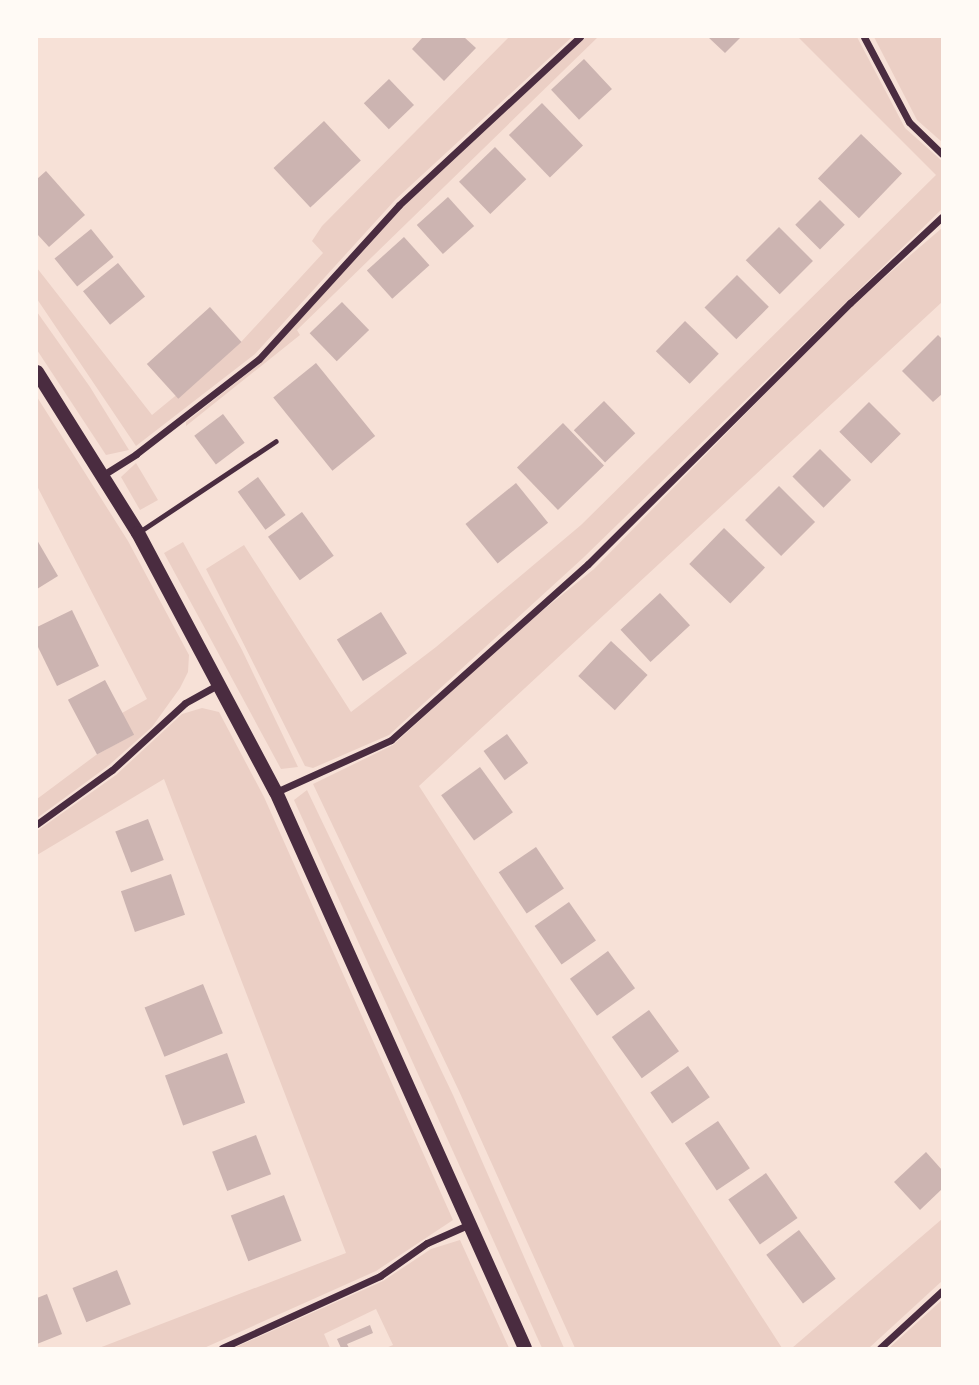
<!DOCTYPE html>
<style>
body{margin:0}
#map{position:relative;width:979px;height:1385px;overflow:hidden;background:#f7e1d7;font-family:Inter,sans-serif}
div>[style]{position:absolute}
.green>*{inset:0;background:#ebcfc5}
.building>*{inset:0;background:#ccb4b1;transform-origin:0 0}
.service>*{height:5px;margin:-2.5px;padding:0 2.5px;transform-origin:2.5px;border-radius:2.5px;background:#4a2c40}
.minor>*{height:7px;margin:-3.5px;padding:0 3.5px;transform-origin:3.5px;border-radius:3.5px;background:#4a2c40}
.secondary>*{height:14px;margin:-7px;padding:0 7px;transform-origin:7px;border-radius:7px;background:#4a2c40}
span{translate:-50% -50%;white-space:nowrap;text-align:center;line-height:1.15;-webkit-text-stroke:5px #fffaf5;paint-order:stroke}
.frame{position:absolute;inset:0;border:38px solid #fffaf5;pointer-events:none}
</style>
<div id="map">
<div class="green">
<i style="clip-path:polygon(509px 37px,572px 37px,396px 199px,255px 354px,136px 446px,37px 299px,37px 268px,152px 415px,241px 342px,323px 253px,312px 241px,322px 226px)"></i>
<i style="clip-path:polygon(586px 37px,598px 37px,297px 330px,300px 335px,186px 426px,186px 422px,262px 362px,401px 208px)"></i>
<i style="clip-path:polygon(798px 37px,857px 37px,905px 128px,942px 161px,942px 209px,583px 558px,389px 735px,313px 768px,305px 766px,206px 569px,244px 545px,351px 712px,436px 647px,581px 525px,936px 175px)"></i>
<i style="clip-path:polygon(874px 37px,942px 37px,942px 142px,917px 120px)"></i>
<i style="clip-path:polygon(942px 228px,942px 302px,419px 786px,782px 1348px,575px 1348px,459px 1091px,313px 784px,393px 745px,516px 632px,594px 569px,850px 307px)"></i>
<i style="clip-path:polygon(37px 312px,90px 387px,129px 450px,106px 455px,37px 350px)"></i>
<i style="clip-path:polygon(37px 397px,128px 541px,189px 655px,188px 672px,180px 688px,152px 727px,108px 766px,37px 818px,37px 799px,96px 755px,133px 735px,122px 713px,147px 699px,37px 486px)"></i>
<i style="clip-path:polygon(136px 463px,158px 500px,140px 510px,121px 477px)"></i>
<i style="clip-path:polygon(183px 542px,242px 650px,298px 767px,281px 769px,164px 553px)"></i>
<i style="clip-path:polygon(202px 708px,219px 712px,264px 797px,453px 1220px,376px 1271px,204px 1348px,99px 1348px,346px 1253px,164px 779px,37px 855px,37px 831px,116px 775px,182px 714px)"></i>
<i style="clip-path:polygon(307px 790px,453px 1095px,564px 1348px,542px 1348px,294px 800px)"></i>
<i style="clip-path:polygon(942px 1219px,942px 1281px,869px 1348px,792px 1348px)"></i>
<i style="clip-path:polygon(460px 1240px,509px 1348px,386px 1348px,393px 1345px,376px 1309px,324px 1334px,330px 1348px,234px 1348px,383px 1281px,431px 1249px)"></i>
<i style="clip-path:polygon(942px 1300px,942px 1348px,889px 1348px)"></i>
</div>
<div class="building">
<i style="clip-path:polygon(423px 37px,464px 37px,476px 48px,444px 81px,412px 49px)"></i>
<i style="clip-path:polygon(708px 37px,741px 37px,725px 53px)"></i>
<i style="left:584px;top:59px;width:41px;height:45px;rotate:47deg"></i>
<i style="left:389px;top:79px;width:36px;height:35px;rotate:46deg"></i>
<i style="left:542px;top:103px;width:59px;height:46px;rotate:46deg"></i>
<i style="left:324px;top:121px;width:54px;height:69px;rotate:47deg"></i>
<i style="left:861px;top:134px;width:57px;height:62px;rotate:44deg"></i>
<i style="left:495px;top:147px;width:45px;height:50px;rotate:46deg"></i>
<i style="clip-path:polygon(46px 171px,85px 215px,49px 247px,37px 234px,37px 179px)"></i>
<i style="left:448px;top:197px;width:39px;height:42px;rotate:48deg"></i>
<i style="left:820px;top:200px;width:35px;height:35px;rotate:45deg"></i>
<i style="left:779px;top:227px;width:48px;height:47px;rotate:45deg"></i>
<i style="left:91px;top:229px;width:36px;height:47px;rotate:51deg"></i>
<i style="left:404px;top:237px;width:38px;height:50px;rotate:48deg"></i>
<i style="left:118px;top:263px;width:43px;height:45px;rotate:51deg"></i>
<i style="left:737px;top:275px;width:45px;height:46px;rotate:45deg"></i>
<i style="left:342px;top:302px;width:39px;height:45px;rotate:46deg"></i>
<i style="left:210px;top:307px;width:47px;height:85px;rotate:48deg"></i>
<i style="left:685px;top:321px;width:47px;height:42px;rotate:44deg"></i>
<i style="clip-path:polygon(938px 335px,942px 339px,942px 394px,933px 402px,902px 371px)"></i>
<i style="left:316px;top:363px;width:94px;height:55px;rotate:51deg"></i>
<i style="left:604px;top:401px;width:45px;height:42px;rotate:46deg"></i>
<i style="left:869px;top:402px;width:45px;height:42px;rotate:45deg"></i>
<i style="left:223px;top:414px;width:36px;height:36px;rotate:53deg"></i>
<i style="left:563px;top:423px;width:59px;height:64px;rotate:46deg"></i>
<i style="left:820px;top:449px;width:44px;height:39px;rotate:45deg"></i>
<i style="left:258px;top:477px;width:47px;height:25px;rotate:54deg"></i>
<i style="left:516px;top:483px;width:51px;height:65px;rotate:51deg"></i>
<i style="left:779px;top:486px;width:51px;height:48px;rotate:45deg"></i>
<i style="left:302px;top:512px;width:54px;height:42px;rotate:54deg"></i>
<i style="left:724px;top:528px;width:57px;height:50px;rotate:44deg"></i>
<i style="clip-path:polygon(37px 540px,58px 576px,37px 589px)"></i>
<i style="left:660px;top:593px;width:44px;height:54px;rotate:47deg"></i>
<i style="clip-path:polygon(72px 610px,99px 666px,57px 686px,37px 645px,37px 627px)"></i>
<i style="left:381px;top:612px;width:49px;height:52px;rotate:58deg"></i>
<i style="left:611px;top:641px;width:50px;height:48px;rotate:43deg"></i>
<i style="left:105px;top:680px;width:62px;height:42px;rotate:62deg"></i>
<i style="left:507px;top:734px;width:36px;height:29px;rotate:54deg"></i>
<i style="left:480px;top:767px;width:56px;height:48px;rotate:54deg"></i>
<i style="left:148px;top:819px;width:44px;height:35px;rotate:69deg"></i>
<i style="left:536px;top:847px;width:50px;height:45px;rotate:56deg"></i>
<i style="left:171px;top:874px;width:43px;height:53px;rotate:71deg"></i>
<i style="left:569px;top:902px;width:47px;height:42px;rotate:55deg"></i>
<i style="left:608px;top:951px;width:46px;height:47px;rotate:54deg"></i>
<i style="left:203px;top:984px;width:53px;height:63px;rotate:68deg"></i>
<i style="left:649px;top:1010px;width:51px;height:46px;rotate:54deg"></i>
<i style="left:227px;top:1053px;width:53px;height:66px;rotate:70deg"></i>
<i style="left:688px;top:1066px;width:38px;height:46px;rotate:55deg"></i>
<i style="left:718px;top:1121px;width:57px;height:40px;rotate:56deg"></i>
<i style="left:256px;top:1135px;width:42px;height:47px;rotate:69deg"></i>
<i style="clip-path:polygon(926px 1152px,942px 1170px,942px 1189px,920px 1210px,894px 1182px)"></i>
<i style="left:766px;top:1173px;width:55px;height:46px;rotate:55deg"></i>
<i style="left:284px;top:1195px;width:49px;height:57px;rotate:69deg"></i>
<i style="left:799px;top:1230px;width:61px;height:41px;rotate:53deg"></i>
<i style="left:117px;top:1270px;width:37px;height:48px;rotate:68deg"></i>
<i style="clip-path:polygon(47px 1294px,62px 1334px,37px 1344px,37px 1298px)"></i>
<i style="clip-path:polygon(370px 1325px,373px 1333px,347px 1344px,349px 1348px,341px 1348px,337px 1339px)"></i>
</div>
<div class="service">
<i style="left:139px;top:532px;width:164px;rotate:-33.6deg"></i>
</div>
<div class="minor">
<i style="left:864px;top:37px;width:96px;rotate:62.1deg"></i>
<i style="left:909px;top:122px;width:46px;rotate:44.1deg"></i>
<i style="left:103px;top:475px;width:39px;rotate:-32deg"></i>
<i style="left:136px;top:454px;width:155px;rotate:-37.7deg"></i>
<i style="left:259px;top:359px;width:208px;rotate:-47.7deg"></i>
<i style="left:399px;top:205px;width:247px;rotate:-42.9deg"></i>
<i style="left:276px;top:792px;width:126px;rotate:-24.3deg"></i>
<i style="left:391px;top:740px;width:264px;rotate:-41.8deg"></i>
<i style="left:588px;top:564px;width:370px;rotate:-44.9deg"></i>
<i style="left:850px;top:303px;width:126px;rotate:-43.1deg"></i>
<i style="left:37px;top:824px;width:92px;rotate:-35.8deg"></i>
<i style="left:112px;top:770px;width:99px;rotate:-42.5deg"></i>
<i style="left:185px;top:703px;width:39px;rotate:-29deg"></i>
<i style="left:222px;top:1348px;width:174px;rotate:-24.5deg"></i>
<i style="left:380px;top:1276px;width:57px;rotate:-35.1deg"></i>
<i style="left:427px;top:1243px;width:47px;rotate:-23.8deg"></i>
<i style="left:880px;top:1348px;width:84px;rotate:-42.6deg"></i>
</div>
<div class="secondary">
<i style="left:37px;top:372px;width:190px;rotate:57.9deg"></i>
<i style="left:138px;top:533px;width:293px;rotate:62deg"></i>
<i style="left:276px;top:792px;width:609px;rotate:65.88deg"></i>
</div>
<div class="frame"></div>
</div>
